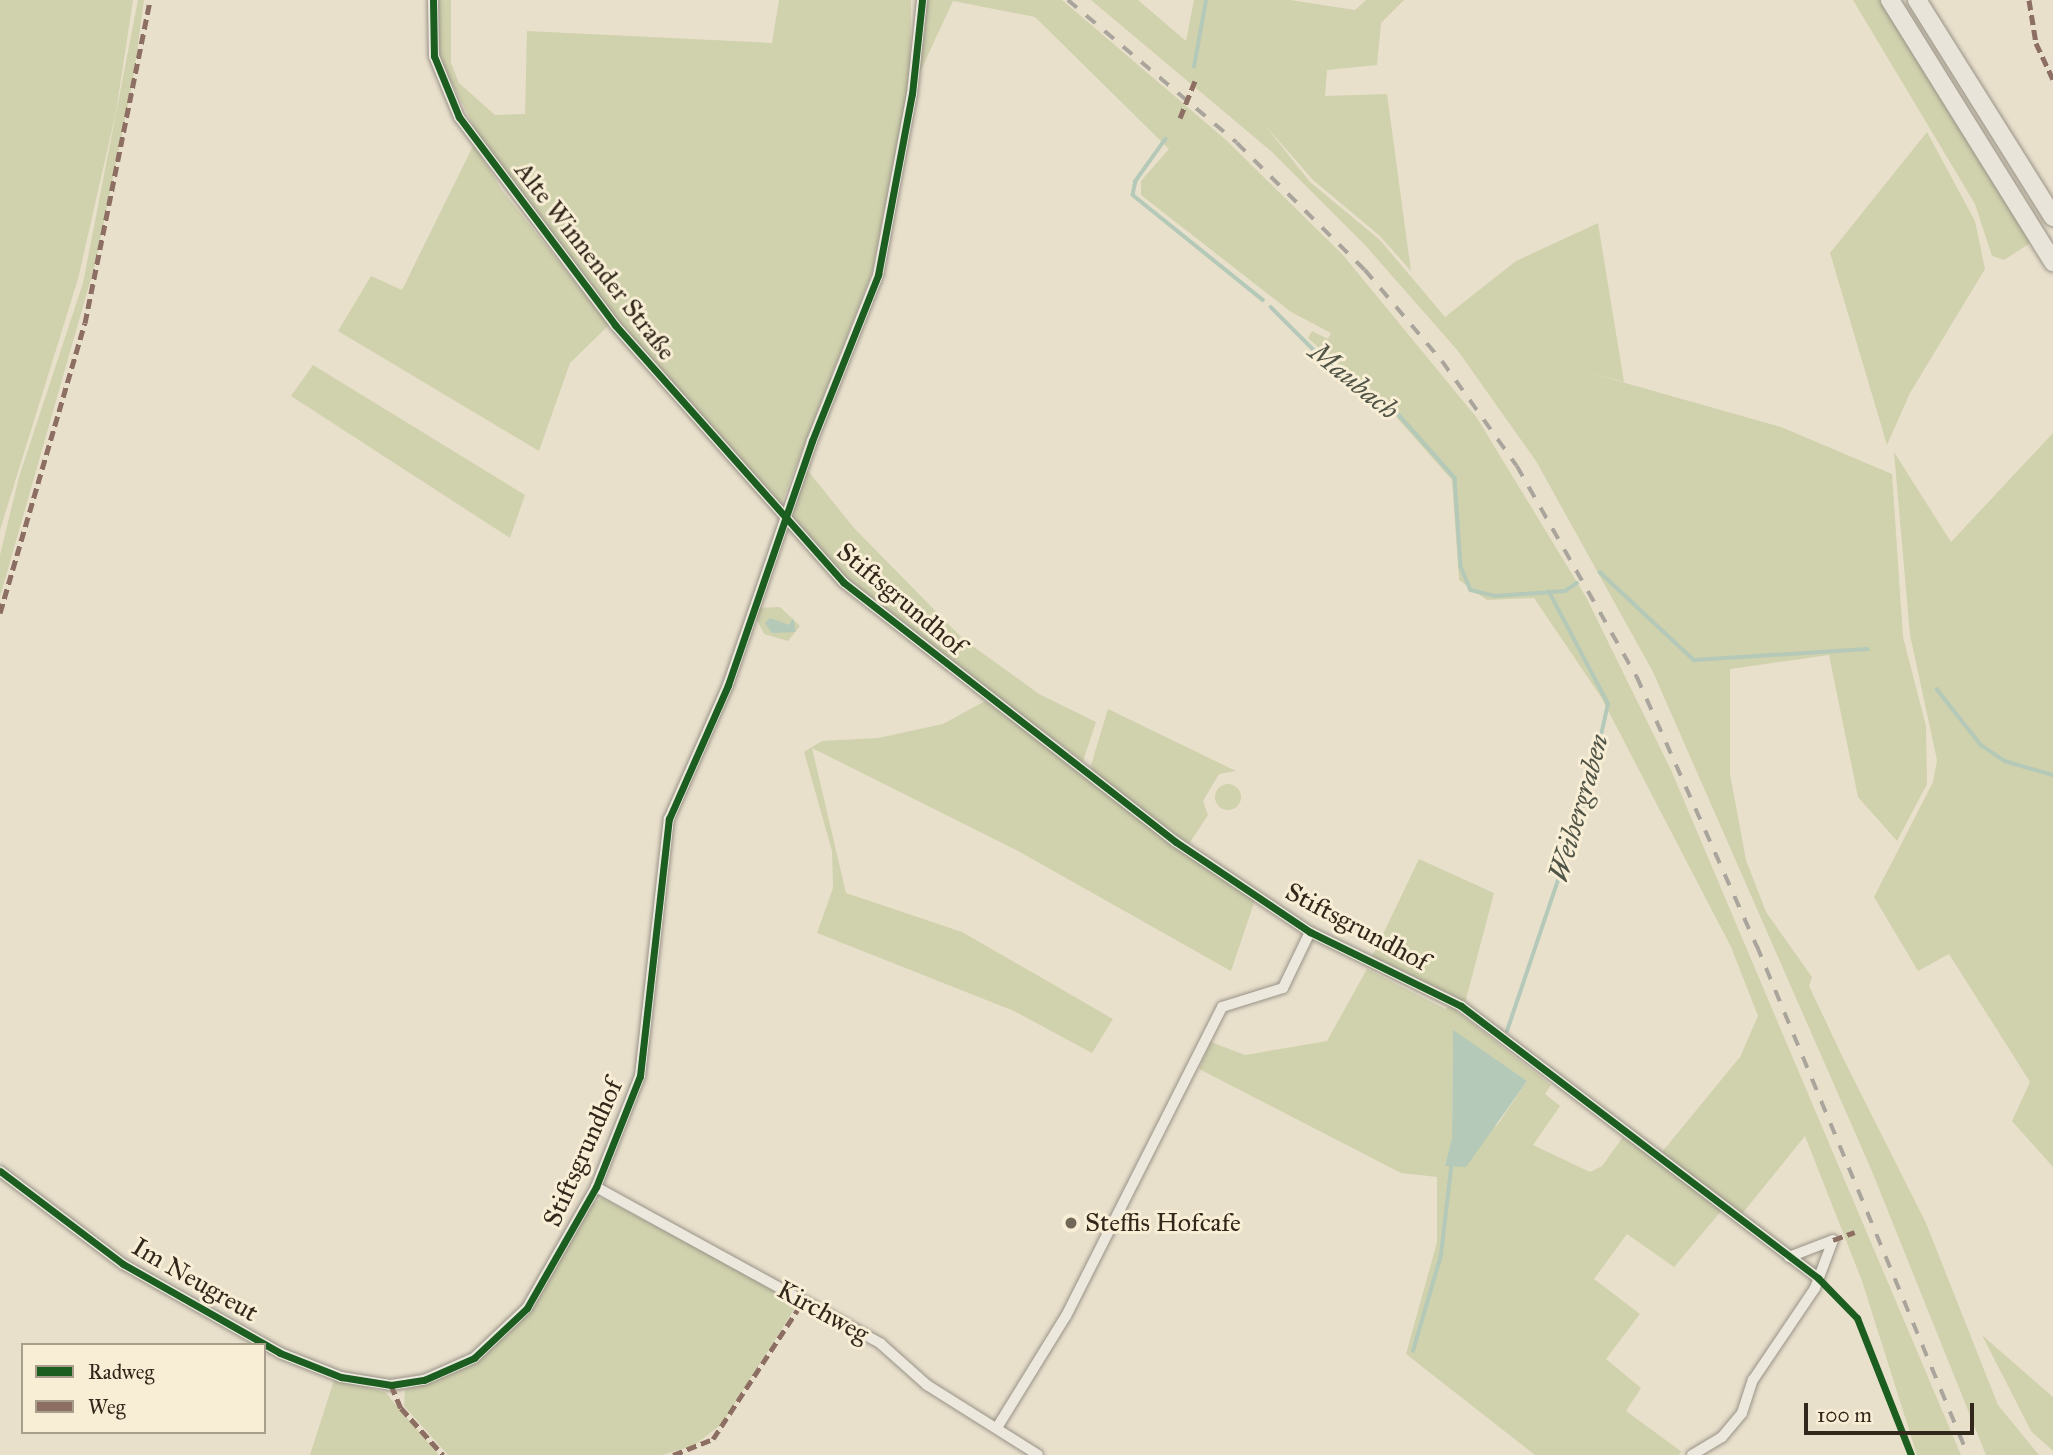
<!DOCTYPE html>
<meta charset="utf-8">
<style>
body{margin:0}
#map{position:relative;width:2053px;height:1455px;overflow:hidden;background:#e9e0cc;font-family:"IM FELL Great Primer",serif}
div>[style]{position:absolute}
.green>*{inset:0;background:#d0d1ad}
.round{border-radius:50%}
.water>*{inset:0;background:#b4c9b8}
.stream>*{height:3.5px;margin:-1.75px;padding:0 1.75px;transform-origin:1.75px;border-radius:1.75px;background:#b4c9b8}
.roads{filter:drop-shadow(0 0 2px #999387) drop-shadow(0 0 2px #999387)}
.street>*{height:10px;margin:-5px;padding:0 5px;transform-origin:5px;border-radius:5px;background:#ece8de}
.highway>*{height:18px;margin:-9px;padding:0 9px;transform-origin:9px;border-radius:9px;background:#e9e4d9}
.rail>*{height:3.5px;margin-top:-1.75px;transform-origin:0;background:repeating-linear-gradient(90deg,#aaa59c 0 12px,transparent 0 24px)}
.quiet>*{height:5px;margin-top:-2.5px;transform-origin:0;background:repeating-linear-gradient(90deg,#8d6e63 0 10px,transparent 0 15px)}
.cycleway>*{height:7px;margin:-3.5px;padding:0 3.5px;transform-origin:3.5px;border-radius:3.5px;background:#1b5e20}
.dots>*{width:19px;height:19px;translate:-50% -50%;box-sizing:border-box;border:4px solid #f8eed6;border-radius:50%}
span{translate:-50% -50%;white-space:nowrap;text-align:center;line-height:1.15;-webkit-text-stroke:6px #f8eed6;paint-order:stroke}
.street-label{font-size:26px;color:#31271a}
.poi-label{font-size:26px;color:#31271a}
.left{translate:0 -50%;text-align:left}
.water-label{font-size:28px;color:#515547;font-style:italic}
.legend{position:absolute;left:21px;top:1343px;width:245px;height:91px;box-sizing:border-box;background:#f8eed6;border:2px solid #a89e8b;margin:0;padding:9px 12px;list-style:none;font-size:21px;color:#31271a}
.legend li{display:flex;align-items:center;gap:14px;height:35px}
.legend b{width:35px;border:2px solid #a89e8b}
.scale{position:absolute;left:1804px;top:1403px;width:170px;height:32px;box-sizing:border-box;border:4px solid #31271a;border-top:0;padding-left:9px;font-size:21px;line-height:24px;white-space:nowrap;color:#31271a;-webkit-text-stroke:5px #f8eed6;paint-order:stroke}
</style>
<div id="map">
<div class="green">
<i style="clip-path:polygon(0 0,133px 0,116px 112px,78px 279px,0 530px)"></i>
<i style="clip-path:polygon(138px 0,144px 0,133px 80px,96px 261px,0 597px,0 555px,19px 477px,83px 283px)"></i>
<i style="clip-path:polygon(438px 0,451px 0,451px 63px,459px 83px,495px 115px,525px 114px,527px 31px,772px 43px,779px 0,911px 0,910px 78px,872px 272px,781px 504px,754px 481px,576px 271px,484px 146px,438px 56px)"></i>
<i style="clip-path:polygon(925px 0,1062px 0,1226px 140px,1343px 255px,1477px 418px,1586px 597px,1671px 770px,1961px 1455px,1917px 1455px,1862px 1281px,1805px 1136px,1742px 1214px,1662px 1152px,1740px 1057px,1758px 1016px,1731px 947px,1601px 697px,1534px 598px,1487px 600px,1459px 580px,1452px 480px,1390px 410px,1308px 338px,1312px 331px,1328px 339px,1331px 333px,1291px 312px,1141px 195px,1141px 181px,1169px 149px,1035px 17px,953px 1px,920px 72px)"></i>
<i style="clip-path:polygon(1091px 0,1138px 0,1186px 41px,1194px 0,1290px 0,1355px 10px,1366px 0,1404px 0,1381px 23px,1377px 65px,1327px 70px,1325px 96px,1387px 94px,1411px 271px,1380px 236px,1313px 180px,1264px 124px,1310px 182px,1380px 240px,1445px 317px,1516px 261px,1598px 223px,1624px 382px,1583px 371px,1781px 427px,1892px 474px,1903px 637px,1926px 726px,1927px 784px,1897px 841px,1858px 797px,1829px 655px,1730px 669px,1730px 774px,1746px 860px,1766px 912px,1812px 977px,1809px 986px,1844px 1060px,1926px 1223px,1998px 1405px,2039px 1455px,1986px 1455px,1871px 1169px,1653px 672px,1536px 461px,1458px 351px,1365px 245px,1272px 152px)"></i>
<i style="clip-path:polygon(1853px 0,1880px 0,2032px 242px,2004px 260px,1992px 256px,1975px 204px)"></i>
<i style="clip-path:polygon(1927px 132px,1975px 221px,1985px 269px,1910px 393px,1887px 445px,1830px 253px)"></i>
<i style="clip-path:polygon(474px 144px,501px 189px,609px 325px,570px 363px,539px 451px,338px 331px,371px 276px,402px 290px)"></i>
<i style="clip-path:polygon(313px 365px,525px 495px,510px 538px,291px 396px)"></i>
<i style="clip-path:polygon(2053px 433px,2053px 1167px,2012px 1121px,2030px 1082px,1949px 954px,1918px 971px,1874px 897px,1933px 782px,1937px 760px,1910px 635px,1894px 452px,1951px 542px)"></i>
<i style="clip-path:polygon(805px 467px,854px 528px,963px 639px,1039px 694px,1096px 722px,1083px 761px,879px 609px,824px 559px,791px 515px)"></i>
<i style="clip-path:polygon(780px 607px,800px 626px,788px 641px,764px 634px,756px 618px,759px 608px)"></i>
<i style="clip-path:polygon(985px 701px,1255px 900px,1231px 971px,1018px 851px,812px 748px,846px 893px,962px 932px,1113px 1019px,1092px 1053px,1014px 1011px,817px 933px,833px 888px,832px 851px,804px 752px,822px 741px,878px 738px,943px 724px)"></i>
<i style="clip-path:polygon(1108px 709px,1236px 771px,1219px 774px,1203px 801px,1208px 815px,1189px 844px,1094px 774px,1091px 765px)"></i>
<i class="round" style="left:1215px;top:784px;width:26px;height:26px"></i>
<i style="clip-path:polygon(1419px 859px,1494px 893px,1465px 1003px,1372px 957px)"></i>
<i style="clip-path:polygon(evenodd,1367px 969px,1445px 1009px,1450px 1006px,1551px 1085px,1545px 1094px,1560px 1106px,1533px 1145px,1590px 1172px,1602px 1166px,1623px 1137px,1723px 1209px,1674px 1267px,1627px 1234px,1594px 1279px,1640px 1314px,1606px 1359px,1641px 1388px,1626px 1411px,1682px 1452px,1678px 1455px,1535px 1455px,1406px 1354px,1437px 1242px,1437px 1177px,1401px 1173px,1199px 1069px,1211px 1042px,1245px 1055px,1327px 1041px,1367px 969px,1453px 1031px,1527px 1081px,1498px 1124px,1445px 1166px,1452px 1139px,1453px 1031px)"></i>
<i style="clip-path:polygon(602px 1198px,790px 1297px,795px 1308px,722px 1424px,693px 1446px,662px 1455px,448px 1455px,404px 1406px,405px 1390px,455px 1372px,507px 1336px,530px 1311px,589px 1206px)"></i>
<i style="clip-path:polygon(1982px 1335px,2053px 1397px,2053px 1451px,2031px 1431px)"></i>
<i style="clip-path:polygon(334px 1380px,385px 1392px,439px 1455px,310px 1455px)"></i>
</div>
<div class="water">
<i style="clip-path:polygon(770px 618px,789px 625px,793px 618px,796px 632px,772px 633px,765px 623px)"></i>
<i style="clip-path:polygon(1453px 1030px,1527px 1081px,1466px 1167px,1445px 1166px,1452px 1138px)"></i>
</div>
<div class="stream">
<i style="left:1194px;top:67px;width:68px;rotate:-79.8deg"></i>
<i style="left:1166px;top:139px;width:52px;rotate:125.5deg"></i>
<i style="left:1136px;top:181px;width:14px;rotate:102deg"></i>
<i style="left:1133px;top:195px;width:167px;rotate:38.9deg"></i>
<i style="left:1271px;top:307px;width:69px;rotate:45deg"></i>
<i style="left:1320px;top:356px;width:88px;rotate:35.3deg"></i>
<i style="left:1392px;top:407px;width:95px;rotate:48.4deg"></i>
<i style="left:1455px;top:478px;width:89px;rotate:86.1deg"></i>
<i style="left:1461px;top:567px;width:25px;rotate:67deg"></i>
<i style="left:1471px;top:590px;width:25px;rotate:14deg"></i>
<i style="left:1495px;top:596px;width:70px;rotate:-4.1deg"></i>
<i style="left:1565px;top:591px;width:14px;rotate:-34deg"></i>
<i style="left:1600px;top:572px;width:129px;rotate:43.1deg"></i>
<i style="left:1694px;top:660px;width:174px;rotate:-3.6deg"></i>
<i style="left:1937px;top:689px;width:71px;rotate:51.8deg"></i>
<i style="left:1981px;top:745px;width:29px;rotate:34deg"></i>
<i style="left:2005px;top:761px;width:50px;rotate:16.3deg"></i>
<i style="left:1507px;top:1031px;width:256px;rotate:-71.3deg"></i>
<i style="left:1589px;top:789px;width:87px;rotate:-77.4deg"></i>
<i style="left:1608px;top:704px;width:127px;rotate:-117.8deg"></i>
<i style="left:1413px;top:1351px;width:100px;rotate:-73.7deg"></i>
<i style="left:1441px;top:1255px;width:88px;rotate:-83.4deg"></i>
</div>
<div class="roads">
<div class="street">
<i style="left:433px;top:0;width:56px;rotate:89deg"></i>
<i style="left:434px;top:56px;width:66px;rotate:67.7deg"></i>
<i style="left:459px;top:117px;width:260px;rotate:53.1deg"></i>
<i style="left:615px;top:325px;width:344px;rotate:48.4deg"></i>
<i style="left:843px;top:582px;width:422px;rotate:38deg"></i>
<i style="left:1176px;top:842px;width:161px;rotate:33.9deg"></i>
<i style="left:1310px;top:932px;width:168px;rotate:26.1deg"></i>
<i style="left:1461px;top:1006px;width:449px;rotate:37.3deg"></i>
<i style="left:0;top:1171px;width:154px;rotate:37.1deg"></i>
<i style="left:123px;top:1264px;width:180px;rotate:29.5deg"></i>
<i style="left:280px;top:1353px;width:66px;rotate:21.5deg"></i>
<i style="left:341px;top:1377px;width:51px;rotate:9.1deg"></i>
<i style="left:391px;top:1385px;width:33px;rotate:-9deg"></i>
<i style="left:424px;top:1380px;width:55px;rotate:-23.7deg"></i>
<i style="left:474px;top:1358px;width:73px;rotate:-43.3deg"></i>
<i style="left:527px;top:1308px;width:139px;rotate:-60.3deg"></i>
<i style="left:596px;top:1187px;width:119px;rotate:-68.4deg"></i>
<i style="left:640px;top:1076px;width:259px;rotate:-83.6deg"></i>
<i style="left:669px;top:819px;width:146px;rotate:-66.2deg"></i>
<i style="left:728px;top:685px;width:258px;rotate:-71deg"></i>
<i style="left:812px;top:441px;width:179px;rotate:-68.3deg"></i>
<i style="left:878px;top:275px;width:184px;rotate:-79.4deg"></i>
<i style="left:912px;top:94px;width:95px;rotate:-83.9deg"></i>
<i style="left:596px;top:1187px;width:325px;rotate:28.8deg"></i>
<i style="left:881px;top:1344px;width:62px;rotate:41.7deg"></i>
<i style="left:927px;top:1385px;width:131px;rotate:32.2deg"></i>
<i style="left:1789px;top:1257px;width:47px;rotate:-21.1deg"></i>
<i style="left:998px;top:1426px;width:129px;rotate:-58.3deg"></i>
<i style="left:1066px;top:1316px;width:346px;rotate:-63.2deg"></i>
<i style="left:1222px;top:1007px;width:64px;rotate:-17.3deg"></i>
<i style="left:1283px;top:988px;width:62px;rotate:-64.3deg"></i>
<i style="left:1692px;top:1455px;width:35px;rotate:-31deg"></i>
<i style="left:1722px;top:1437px;width:31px;rotate:-50deg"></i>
<i style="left:1742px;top:1413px;width:35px;rotate:-72deg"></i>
<i style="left:1753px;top:1380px;width:111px;rotate:-56deg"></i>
<i style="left:1815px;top:1288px;width:51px;rotate:-69.4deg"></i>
</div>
<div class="highway">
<i style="left:1890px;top:0;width:309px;rotate:58.1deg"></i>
<i style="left:1917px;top:0;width:256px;rotate:57.9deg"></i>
</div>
</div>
<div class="rail">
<i style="left:1068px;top:0;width:221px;rotate:40.2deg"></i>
<i style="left:1237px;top:143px;width:180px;rotate:44.8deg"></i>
<i style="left:1365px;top:270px;width:119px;rotate:49.8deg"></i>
<i style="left:1442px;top:361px;width:129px;rotate:54.5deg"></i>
<i style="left:1517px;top:466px;width:243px;rotate:60.4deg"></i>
<i style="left:1637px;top:677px;width:295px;rotate:66deg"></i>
<i style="left:1757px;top:946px;width:551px;rotate:67.48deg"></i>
</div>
<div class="quiet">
<i style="left:2029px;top:0;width:44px;rotate:80.8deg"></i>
<i style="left:2036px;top:43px;width:40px;rotate:65deg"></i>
<i style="left:1180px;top:118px;width:40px;rotate:-68deg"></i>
<i style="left:0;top:613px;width:302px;rotate:-73.7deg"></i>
<i style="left:85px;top:323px;width:329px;rotate:-78.6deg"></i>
<i style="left:1833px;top:1240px;width:23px;rotate:-20deg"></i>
<i style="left:391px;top:1385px;width:25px;rotate:67deg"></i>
<i style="left:401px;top:1408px;width:63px;rotate:48.2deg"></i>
<i style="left:673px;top:1455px;width:43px;rotate:-21.8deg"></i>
<i style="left:713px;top:1439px;width:166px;rotate:-56.8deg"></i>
</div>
<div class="cycleway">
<i style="left:433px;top:0;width:56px;rotate:89deg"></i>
<i style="left:434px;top:56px;width:66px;rotate:67.7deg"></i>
<i style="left:459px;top:117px;width:260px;rotate:53.1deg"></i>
<i style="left:615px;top:325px;width:344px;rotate:48.4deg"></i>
<i style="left:843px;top:582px;width:422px;rotate:38deg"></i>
<i style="left:1176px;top:842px;width:161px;rotate:33.9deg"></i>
<i style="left:1310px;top:932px;width:168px;rotate:26.1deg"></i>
<i style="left:1461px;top:1006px;width:449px;rotate:37.3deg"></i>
<i style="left:1818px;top:1278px;width:56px;rotate:45.7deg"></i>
<i style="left:1857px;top:1318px;width:147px;rotate:68.5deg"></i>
<i style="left:0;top:1171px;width:154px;rotate:37.1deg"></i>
<i style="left:123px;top:1264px;width:180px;rotate:29.5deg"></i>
<i style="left:280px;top:1353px;width:66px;rotate:21.5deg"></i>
<i style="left:341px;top:1377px;width:51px;rotate:9.1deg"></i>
<i style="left:391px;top:1385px;width:33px;rotate:-9deg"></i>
<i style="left:424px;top:1380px;width:55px;rotate:-23.7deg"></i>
<i style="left:474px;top:1358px;width:73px;rotate:-43.3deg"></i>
<i style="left:527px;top:1308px;width:139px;rotate:-60.3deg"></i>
<i style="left:596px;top:1187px;width:119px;rotate:-68.4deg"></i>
<i style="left:640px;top:1076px;width:259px;rotate:-83.6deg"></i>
<i style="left:669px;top:819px;width:146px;rotate:-66.2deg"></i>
<i style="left:728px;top:685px;width:258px;rotate:-71deg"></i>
<i style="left:812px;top:441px;width:179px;rotate:-68.3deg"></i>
<i style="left:878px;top:275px;width:184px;rotate:-79.4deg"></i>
<i style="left:912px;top:94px;width:95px;rotate:-83.9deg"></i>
</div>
<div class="dots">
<i style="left:1071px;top:1223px;background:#716858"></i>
</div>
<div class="street-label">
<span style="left:595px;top:261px;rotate:52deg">Alte Winnender Straße</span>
<span style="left:901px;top:599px;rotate:40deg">Stiftsgrundhof</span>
<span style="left:1357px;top:927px;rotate:28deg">Stiftsgrundhof</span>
<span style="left:583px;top:1153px;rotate:-66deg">Stiftsgrundhof</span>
<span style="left:195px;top:1280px;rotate:30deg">Im Neugreut</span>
<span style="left:823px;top:1312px;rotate:29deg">Kirchweg</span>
</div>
<div class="poi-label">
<span class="left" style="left:1085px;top:1223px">Steffis Hofcafe</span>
</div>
<div class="water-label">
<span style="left:1354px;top:381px;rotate:39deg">Maubach</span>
<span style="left:1579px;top:808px;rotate:-74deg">Weihergraben</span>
</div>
<ul class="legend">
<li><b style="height:9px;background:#1b5e20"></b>Radweg</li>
<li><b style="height:9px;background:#8d6e63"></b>Weg</li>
</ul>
<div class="scale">100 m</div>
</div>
